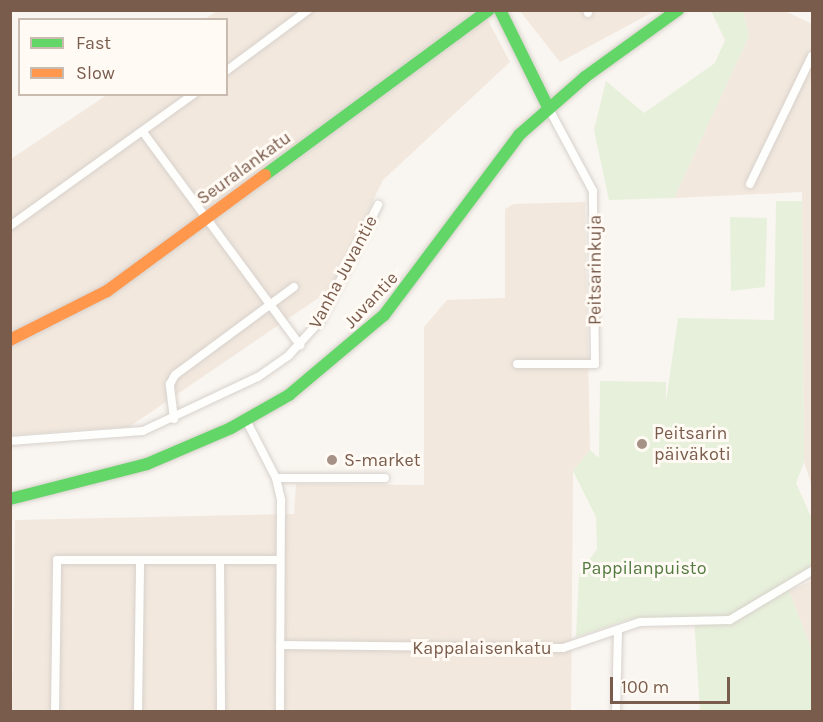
<!DOCTYPE html>
<meta charset="utf-8">
<style>
body{margin:0}
#map{position:relative;width:823px;height:722px;overflow:hidden;background:#f9f5f0;font-family:Karla,sans-serif}
div>[style]{position:absolute}
.residential>*{inset:0;background:#f2e8de}
.green>*{inset:0;background:#e7f0db}
.roads{filter:drop-shadow(0 0 2px #d7d1cb) drop-shadow(0 0 2px #d7d1cb)}
.street>*{height:8px;margin:-4px;padding:0 4px;transform-origin:4px;border-radius:4px;background:#fefefd}
.fast>*{height:12px;margin:-6px;padding:0 6px;transform-origin:6px;border-radius:6px;background:#63d668}
.slow>*{height:12px;margin:-6px;padding:0 6px;transform-origin:6px;border-radius:6px;background:#ff974d}
.dots>*{width:16px;height:16px;translate:-50% -50%;box-sizing:border-box;border:3px solid #fffaf3;border-radius:50%}
span{translate:-50% -50%;white-space:nowrap;text-align:center;line-height:1.15;-webkit-text-stroke:6px #fffaf3;paint-order:stroke}
.street-label{font-size:18px;color:#7a5c4d}
.poi-label{font-size:18px;color:#7a5c4d}
.left{translate:0 -50%;text-align:left}
.park-label{font-size:18px;color:#537a41}
.frame{position:absolute;inset:0;border:12px solid #7a5c4d;pointer-events:none}
.legend{position:absolute;left:18px;top:18px;width:210px;height:78px;box-sizing:border-box;background:#fffaf3;border:2px solid #cabbb1;margin:0;padding:8px 10px;list-style:none;font-size:18px;color:#7a5c4d}
.legend li{display:flex;align-items:center;gap:12px;height:30px}
.legend b{width:30px;border:2px solid #cabbb1}
.scale{position:absolute;left:610px;top:677px;width:120px;height:27px;box-sizing:border-box;border:3px solid #7a5c4d;border-top:0;padding-left:8px;font-size:18px;line-height:21px;white-space:nowrap;color:#7a5c4d;-webkit-text-stroke:4px #fffaf3;paint-order:stroke}
</style>
<div id="map">
<div class="residential">
<i style="clip-path:polygon(217px 11px,483px 11px,510px 62px,383px 180px,330px 290px,129px 427px,11px 435px,11px 159px,107px 95px,226px 94px,226px 20px,205px 19px)"></i>
<i style="clip-path:polygon(520px 11px,655px 11px,560px 62px)"></i>
<i style="clip-path:polygon(743px 11px,785px 11px,812px 24px,812px 486px,804px 462px,802px 192px,674px 198px,749px 36px)"></i>
<i style="clip-path:polygon(585px 202px,590px 450px,573px 472px,571px 711px,12px 712px,15px 520px,294px 514px,296px 484px,424px 485px,424px 327px,447px 300px,505px 298px,505px 209px,514px 204px)"></i>
<i style="clip-path:polygon(812px 581px,812px 651px,789px 591px)"></i>
</div>
<div class="green">
<i style="clip-path:polygon(711px 11px,743px 11px,749px 36px,674px 198px,609px 200px,594px 130px,606px 81px,644px 113px,715px 63px,725px 40px)"></i>
<i style="clip-path:polygon(776px 201px,802px 201px,804px 462px,796px 483px,812px 519px,812px 572px,789px 591px,812px 651px,812px 711px,700px 711px,694px 618px,633px 618px,576px 637px,579px 574px,597px 549px,596px 517px,573px 471px,590px 450px,599px 458px,600px 381px,666px 382px,666px 402px,678px 318px,774px 320px)"></i>
<i style="clip-path:polygon(730px 217px,767px 218px,765px 287px,731px 291px)"></i>
</div>
<div class="roads">
<div class="street">
<i style="left:587px;top:10px;width:3px;rotate:72deg"></i>
<i style="left:226px;top:71px;width:102px;rotate:-36.6deg"></i>
<i style="left:143px;top:132px;width:265px;rotate:53.6deg"></i>
<i style="left:750px;top:184px;width:142px;rotate:-64.2deg"></i>
<i style="left:10px;top:226px;width:226px;rotate:-35.7deg"></i>
<i style="left:517px;top:364px;width:78px"></i>
<i style="left:595px;top:364px;width:173px;rotate:-90.7deg"></i>
<i style="left:593px;top:191px;width:93px;rotate:-118.2deg"></i>
<i style="left:174px;top:419px;width:35px;rotate:-97deg"></i>
<i style="left:170px;top:384px;width:10px;rotate:-61deg"></i>
<i style="left:175px;top:375px;width:148px;rotate:-36.5deg"></i>
<i style="left:246px;top:420px;width:65px;rotate:62.7deg"></i>
<i style="left:276px;top:478px;width:23px;rotate:77deg"></i>
<i style="left:281px;top:500px;width:212px;rotate:90.3deg"></i>
<i style="left:10px;top:441px;width:133px;rotate:-4.3deg"></i>
<i style="left:143px;top:431px;width:127px;rotate:-25.2deg"></i>
<i style="left:258px;top:377px;width:38px;rotate:-35deg"></i>
<i style="left:289px;top:355px;width:46px;rotate:-47.6deg"></i>
<i style="left:320px;top:321px;width:130px;rotate:-63.4deg"></i>
<i style="left:276px;top:478px;width:109px"></i>
<i style="left:220px;top:560px;width:152px;rotate:89.6deg"></i>
<i style="left:280px;top:645px;width:283px;rotate:0.6deg"></i>
<i style="left:563px;top:648px;width:81px;rotate:-18.7deg"></i>
<i style="left:640px;top:622px;width:90px;rotate:-1.3deg"></i>
<i style="left:730px;top:620px;width:96px;rotate:-30.9deg"></i>
<i style="left:55px;top:712px;width:152px;rotate:-89.2deg"></i>
<i style="left:57px;top:560px;width:222px"></i>
<i style="left:138px;top:712px;width:151px;rotate:-89.2deg"></i>
<i style="left:616px;top:712px;width:82px;rotate:-88.6deg"></i>
</div>
<div class="fast">
<i style="left:500px;top:10px;width:110px;rotate:63.7deg"></i>
<i style="left:265px;top:175px;width:278px;rotate:-36.4deg"></i>
<i style="left:10px;top:499px;width:141px;rotate:-14.3deg"></i>
<i style="left:147px;top:464px;width:91px;rotate:-23.2deg"></i>
<i style="left:231px;top:428px;width:67px;rotate:-29.6deg"></i>
<i style="left:289px;top:395px;width:124px;rotate:-40.1deg"></i>
<i style="left:384px;top:315px;width:225px;rotate:-53.1deg"></i>
<i style="left:519px;top:135px;width:88px;rotate:-41.3deg"></i>
<i style="left:585px;top:77px;width:115px;rotate:-35.8deg"></i>
</div>
<div class="slow">
<i style="left:10px;top:340px;width:109px;rotate:-26.8deg"></i>
<i style="left:107px;top:291px;width:196px;rotate:-36.3deg"></i>
</div>
</div>
<div class="dots">
<i style="left:642px;top:444px;background:#a69286"></i>
<i style="left:332px;top:460px;background:#a69286"></i>
</div>
<div class="street-label">
<span style="left:244px;top:168px;rotate:-36deg">Seuralankatu</span>
<span style="left:595px;top:270px;rotate:-90deg">Peitsarinkuja</span>
<span style="left:343px;top:272px;rotate:-62deg">Vanha Juvantie</span>
<span style="left:371px;top:300px;rotate:-47deg">Juvantie</span>
<span style="left:482px;top:648px">Kappalaisenkatu</span>
</div>
<div class="poi-label">
<span class="left" style="left:654px;top:444px">Peitsarin<br>päiväkoti</span>
<span class="left" style="left:344px;top:460px">S-market</span>
</div>
<div class="park-label">
<span style="left:644px;top:568px">Pappilanpuisto</span>
</div>
<div class="frame"></div>
<ul class="legend">
<li><b style="height:8px;background:#63d668"></b>Fast</li>
<li><b style="height:8px;background:#ff974d"></b>Slow</li>
</ul>
<div class="scale">100 m</div>
</div>
